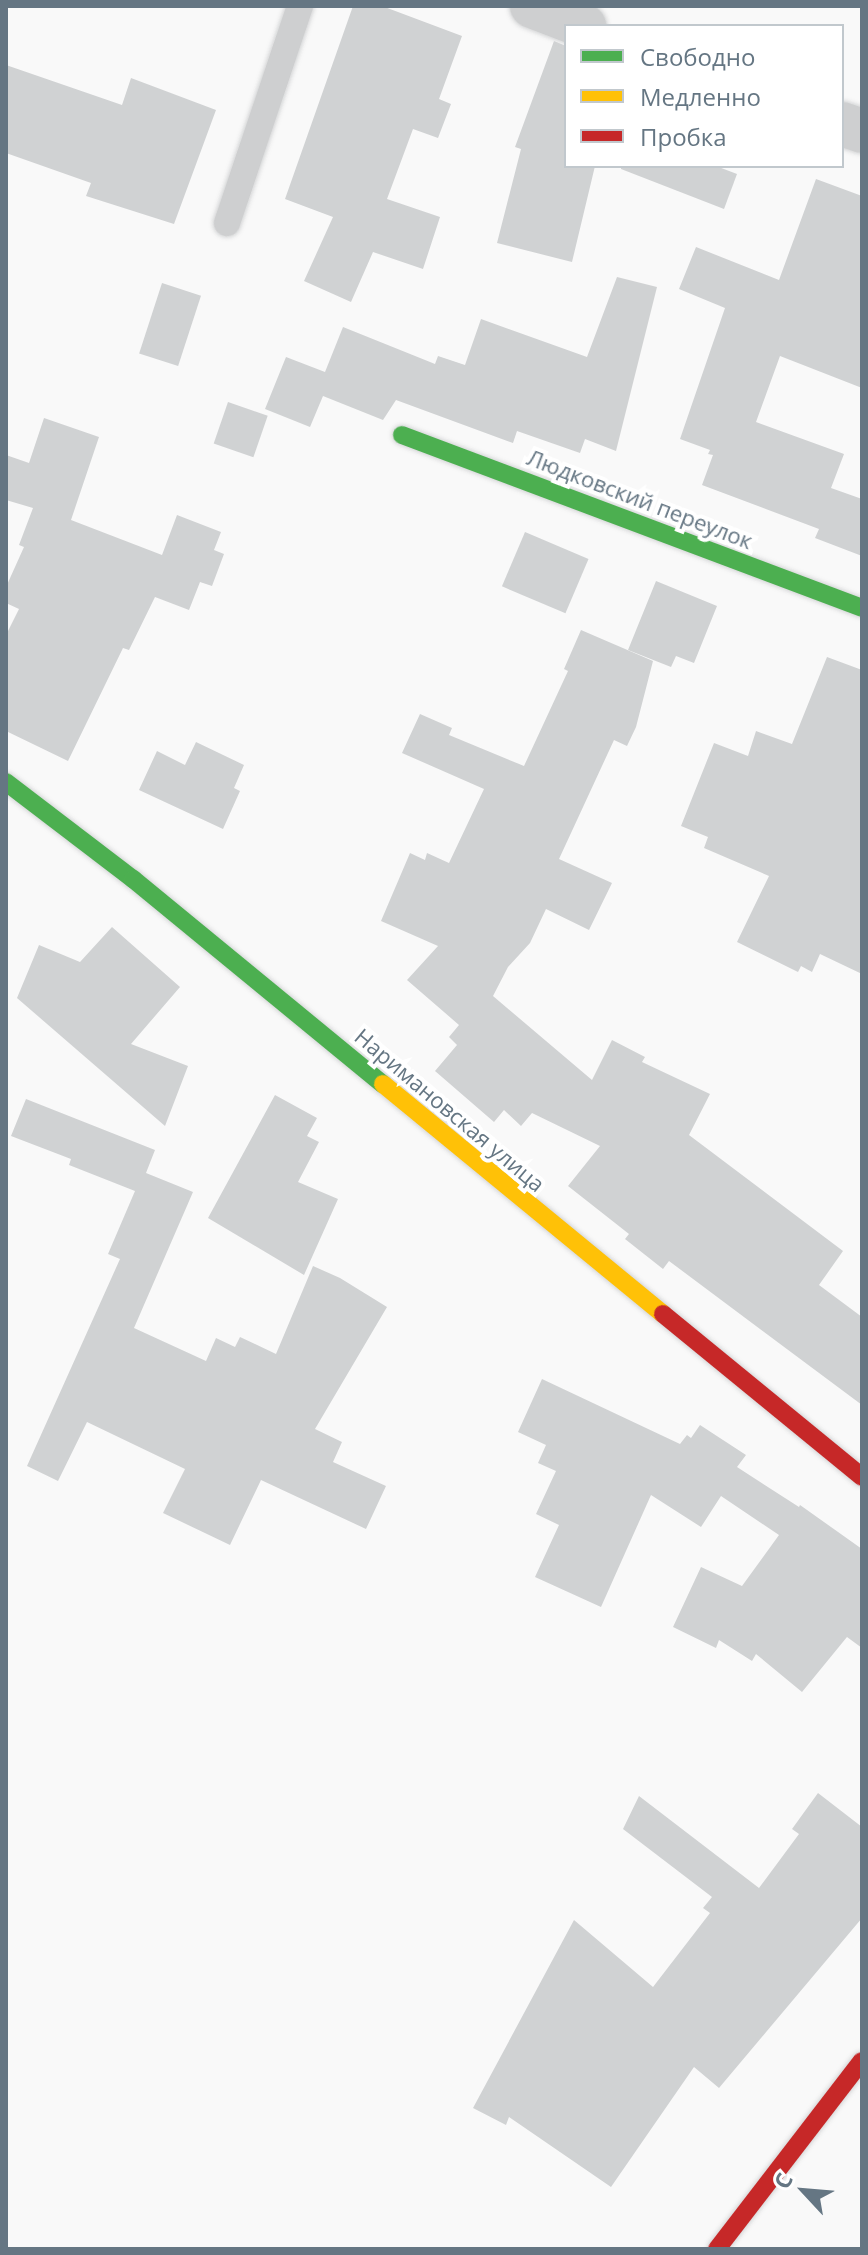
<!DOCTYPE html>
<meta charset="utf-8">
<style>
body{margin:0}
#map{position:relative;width:868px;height:2255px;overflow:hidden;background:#f9f9f9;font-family:"Open Sans",sans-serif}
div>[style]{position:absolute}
.building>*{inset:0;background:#d0d2d3;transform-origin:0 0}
.roads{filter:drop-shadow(0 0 2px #d5d6d7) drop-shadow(0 0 2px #d5d6d7)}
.lane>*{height:26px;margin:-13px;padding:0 13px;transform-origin:13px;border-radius:13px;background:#cecfd0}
.street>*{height:44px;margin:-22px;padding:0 22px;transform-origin:22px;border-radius:22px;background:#cecfd0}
.fast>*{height:18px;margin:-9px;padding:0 9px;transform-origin:9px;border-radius:9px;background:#4caf50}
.slow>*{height:18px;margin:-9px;padding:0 9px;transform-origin:9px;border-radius:9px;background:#ffc107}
.jam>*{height:18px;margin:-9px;padding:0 9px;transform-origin:9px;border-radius:9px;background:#c62828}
span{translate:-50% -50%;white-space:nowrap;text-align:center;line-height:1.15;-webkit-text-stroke:8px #fff;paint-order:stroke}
.street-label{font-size:22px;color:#657683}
.frame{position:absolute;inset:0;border:8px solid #657683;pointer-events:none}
.legend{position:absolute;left:564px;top:24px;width:280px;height:144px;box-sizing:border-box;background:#fff;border:2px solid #c1c8cd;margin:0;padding:10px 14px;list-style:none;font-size:24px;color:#657683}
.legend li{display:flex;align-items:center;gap:16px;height:40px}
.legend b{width:40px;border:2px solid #c1c8cd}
.north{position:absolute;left:764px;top:2151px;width:80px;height:80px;-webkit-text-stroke:6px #fff;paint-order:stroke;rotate:296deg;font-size:22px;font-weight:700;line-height:32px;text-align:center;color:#657683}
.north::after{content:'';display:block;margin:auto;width:28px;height:36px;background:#657683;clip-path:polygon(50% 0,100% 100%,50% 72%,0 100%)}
</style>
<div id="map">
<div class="building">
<i style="clip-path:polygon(353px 6px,382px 6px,462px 36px,439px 99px,451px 104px,438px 138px,413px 129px,387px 199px,440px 217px,423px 269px,373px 252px,351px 302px,304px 281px,333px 217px,285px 199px)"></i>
<i style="clip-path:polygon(554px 41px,566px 46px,566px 166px,595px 166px,572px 262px,497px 243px,521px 149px,515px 147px)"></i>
<i style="clip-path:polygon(6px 65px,122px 105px,131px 78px,216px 110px,174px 224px,86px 196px,91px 183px,6px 153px)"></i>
<i style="clip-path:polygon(621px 166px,716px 166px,737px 174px,724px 209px,621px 169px)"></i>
<i style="clip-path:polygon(816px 179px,862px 196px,862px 388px,780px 356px,756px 422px,844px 454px,831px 488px,862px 499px,862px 556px,815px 538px,819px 529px,702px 485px,713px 455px,708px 454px,710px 450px,680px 439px,725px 308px,679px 289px,696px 247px,779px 280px)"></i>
<i style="clip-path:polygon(617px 277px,657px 287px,616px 451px,585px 439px,580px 453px,517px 431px,513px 443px,396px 400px,383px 420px,323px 396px,310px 427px,265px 409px,286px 357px,325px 372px,343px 327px,435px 364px,438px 356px,465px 365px,481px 319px,587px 357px)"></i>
<i style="left:162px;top:283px;width:41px;height:74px;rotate:18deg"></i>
<i style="left:228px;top:402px;width:42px;height:44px;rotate:19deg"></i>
<i style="clip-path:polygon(44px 418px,99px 437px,71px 520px,162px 555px,177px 515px,221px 532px,214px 550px,224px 554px,212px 586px,200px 582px,189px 610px,155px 597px,129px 650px,123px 648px,68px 761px,6px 731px,6px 635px,19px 609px,6px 603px,6px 587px,24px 547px,19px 545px,33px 508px,6px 500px,6px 455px,29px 463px)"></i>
<i style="left:525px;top:532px;width:69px;height:59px;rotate:23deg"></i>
<i style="clip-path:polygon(656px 581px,717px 606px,694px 663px,676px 656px,671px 667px,628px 650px)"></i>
<i style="clip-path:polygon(581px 630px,653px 661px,636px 727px,627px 746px,614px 740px,559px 859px,612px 883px,589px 930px,546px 909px,530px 943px,508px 967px,493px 996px,592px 1080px,612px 1040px,645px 1057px,642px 1062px,710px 1094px,689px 1135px,843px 1251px,819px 1285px,862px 1317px,862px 1405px,669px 1261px,663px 1269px,625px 1239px,629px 1234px,568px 1186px,600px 1146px,532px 1113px,521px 1126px,504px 1110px,494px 1122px,435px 1071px,457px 1045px,449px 1037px,459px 1025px,407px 980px,438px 946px,381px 921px,410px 853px,425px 860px,427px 853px,449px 863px,484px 789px,402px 753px,420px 714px,452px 728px,449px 735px,524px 766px,568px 671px,564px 669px)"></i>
<i style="clip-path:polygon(827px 657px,862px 670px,862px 974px,820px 954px,812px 972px,801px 966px,798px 972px,737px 942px,769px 876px,704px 848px,708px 837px,681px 826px,714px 743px,748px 756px,756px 731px,792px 744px)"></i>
<i style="clip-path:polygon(196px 742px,244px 765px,234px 788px,240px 791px,223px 829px,139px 790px,157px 751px,185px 765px)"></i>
<i style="clip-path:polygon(112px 927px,180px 987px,131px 1044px,188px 1066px,165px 1126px,17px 998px,39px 945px,80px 962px)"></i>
<i style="clip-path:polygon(275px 1095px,317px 1118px,307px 1136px,319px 1142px,298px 1182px,338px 1199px,304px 1275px,208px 1218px)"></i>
<i style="clip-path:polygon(26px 1099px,155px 1150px,146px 1173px,193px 1192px,134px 1328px,206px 1361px,216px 1338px,235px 1347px,240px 1337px,276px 1354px,313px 1266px,340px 1278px,387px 1307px,315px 1429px,342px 1442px,333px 1462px,386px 1486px,366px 1529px,261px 1480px,230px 1545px,163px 1513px,185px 1469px,87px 1422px,58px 1481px,27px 1466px,120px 1259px,108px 1254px,135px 1191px,69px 1165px,71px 1159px,11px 1136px)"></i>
<i style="clip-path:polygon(542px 1379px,680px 1444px,687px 1435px,691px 1438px,700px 1425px,746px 1455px,737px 1467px,799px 1507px,800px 1505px,862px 1549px,862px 1648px,847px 1637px,802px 1692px,756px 1654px,752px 1661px,719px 1640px,716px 1648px,673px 1627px,701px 1567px,742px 1586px,779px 1535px,721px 1496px,701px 1527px,651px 1495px,601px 1607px,535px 1577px,559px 1525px,536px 1514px,556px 1471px,538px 1463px,546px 1445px,518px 1432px)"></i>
<i style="clip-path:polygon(818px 1793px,862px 1827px,862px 1918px,719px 2088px,694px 2067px,611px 2187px,509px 2117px,506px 2125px,473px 2108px,574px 1920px,653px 1987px,710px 1913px,703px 1908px,712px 1897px,623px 1829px,639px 1796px,759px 1888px,799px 1834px,792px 1829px)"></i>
</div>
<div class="roads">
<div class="lane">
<i style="left:227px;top:223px;width:229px;rotate:-71.4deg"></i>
</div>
<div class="street">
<i style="left:532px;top:6px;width:56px;rotate:21deg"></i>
<i style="left:842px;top:124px;width:21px;rotate:19deg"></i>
</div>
<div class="fast">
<i style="left:402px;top:435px;width:491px;rotate:20.6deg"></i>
<i style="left:6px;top:782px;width:160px;rotate:37.4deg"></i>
<i style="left:133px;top:879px;width:323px;rotate:39.4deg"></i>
</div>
<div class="slow">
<i style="left:383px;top:1084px;width:362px;rotate:39.4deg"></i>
</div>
<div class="jam">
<i style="left:663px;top:1314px;width:257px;rotate:39.3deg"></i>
<i style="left:717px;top:2249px;width:237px;rotate:-52.4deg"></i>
</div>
</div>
<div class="street-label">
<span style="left:640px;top:499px;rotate:21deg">Людковский переулок</span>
<span style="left:450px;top:1110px;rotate:40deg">Наримановская улица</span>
</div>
<div class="frame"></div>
<ul class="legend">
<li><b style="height:10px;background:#4caf50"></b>Свободно</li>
<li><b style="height:10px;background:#ffc107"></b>Медленно</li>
<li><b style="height:10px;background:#c62828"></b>Пробка</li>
</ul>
<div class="north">С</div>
</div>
